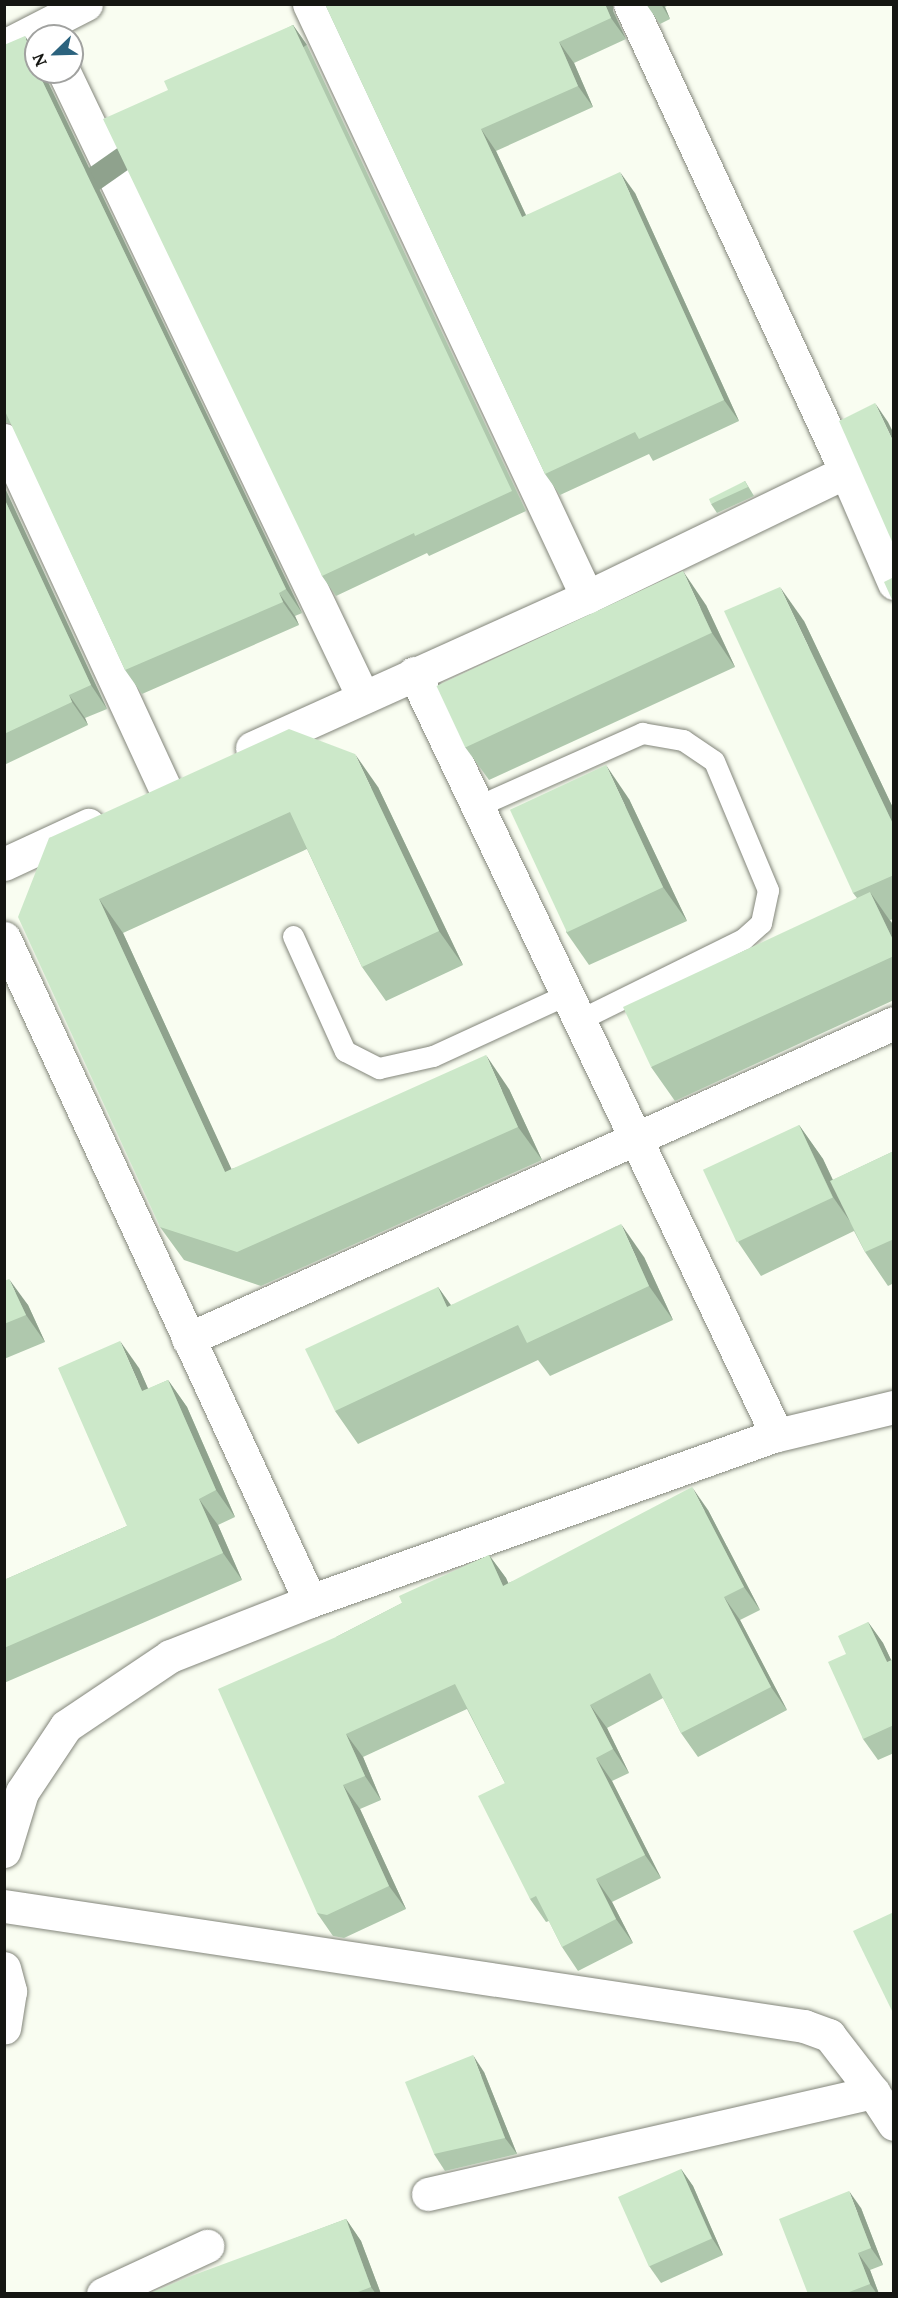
<!DOCTYPE html>
<style>
body{margin:0}
#map{position:relative;width:898px;height:2298px;overflow:hidden;background:#f9fdf1;font-family:Lora,serif}
div>[style]{position:absolute}
.roads{filter:drop-shadow(0 0 2px #83867b) drop-shadow(0 0 2px #83867b)}
.service>*{height:21px;margin:-10.5px;padding:0 10.5px;transform-origin:10.5px;border-radius:10.5px;background:#fff}
.minor>*{height:33px;margin:-16.5px;padding:0 16.5px;transform-origin:16.5px;border-radius:16.5px;background:#fff}
.tertiary>*{height:33px;margin:-16.5px;padding:0 16.5px;transform-origin:16.5px;border-radius:16.5px;background:#fff}
.wall>*{inset:0;background:#afc8ad}
.shaded-wall>*{inset:0;background:#8fa28d;transform-origin:0 0}
.building>*{inset:0;background:#cce8c9;transform-origin:0 0}
span{translate:-50% -50%;white-space:nowrap;text-align:center;line-height:1.15;-webkit-text-stroke:5px #fff;paint-order:stroke}
.frame{position:absolute;inset:0;border:6px solid #151612;pointer-events:none}
.north{position:absolute;left:24px;top:24px;width:60px;height:60px;box-sizing:border-box;background:#fff;border:2px solid #a1a2a0;border-radius:50%;rotate:247deg;font-size:16px;font-weight:700;line-height:24px;text-align:center;color:#151612}
.north::after{content:'';display:block;margin:auto;width:21px;height:27px;background:#2c637e;clip-path:polygon(50% 0,100% 100%,50% 72%,0 100%)}
</style>
<div id="map">
<div class="roads">
<div class="service">
<i style="left:478px;top:806px;width:180px;rotate:-24deg"></i>
<i style="left:642px;top:733px;width:42px;rotate:9.7deg"></i>
<i style="left:683px;top:740px;width:37px;rotate:34deg"></i>
<i style="left:714px;top:761px;width:140px;rotate:67.3deg"></i>
<i style="left:768px;top:890px;width:34px;rotate:102deg"></i>
<i style="left:761px;top:923px;width:24px;rotate:138deg"></i>
<i style="left:743px;top:939px;width:181px;rotate:153.7deg"></i>
<i style="left:293px;top:936px;width:126px;rotate:65.7deg"></i>
<i style="left:345px;top:1051px;width:38px;rotate:27deg"></i>
<i style="left:379px;top:1068px;width:55px;rotate:-12.5deg"></i>
<i style="left:433px;top:1056px;width:149px;rotate:-24.7deg"></i>
</div>
<div class="minor">
<i style="left:309px;top:4px;width:655px;rotate:64.88deg"></i>
<i style="left:630px;top:4px;width:515px;rotate:65.22deg"></i>
<i style="left:846px;top:472px;width:121px;rotate:66.6deg"></i>
<i style="left:64px;top:72px;width:693px;rotate:64.43deg"></i>
<i style="left:4px;top:440px;width:384px;rotate:65.2deg"></i>
<i style="left:414px;top:673px;width:844px;rotate:64.53deg"></i>
<i style="left:252px;top:748px;width:367px;rotate:-24.3deg"></i>
<i style="left:587px;top:597px;width:288px;rotate:-25.8deg"></i>
<i style="left:4px;top:864px;width:93px;rotate:-24.9deg"></i>
<i style="left:4px;top:938px;width:730px;rotate:65.22deg"></i>
<i style="left:188px;top:1339px;width:773px;rotate:-24.11deg"></i>
<i style="left:4px;top:1851px;width:62px;rotate:-73deg"></i>
<i style="left:22px;top:1792px;width:79px;rotate:-56.3deg"></i>
<i style="left:66px;top:1726px;width:125px;rotate:-33.9deg"></i>
<i style="left:170px;top:1656px;width:150px;rotate:-21.4deg"></i>
<i style="left:310px;top:1601px;width:496px;rotate:-19.6deg"></i>
<i style="left:777px;top:1435px;width:120px;rotate:-13.5deg"></i>
<i style="left:4px;top:1906px;width:809px;rotate:8.53deg"></i>
<i style="left:804px;top:2026px;width:27px;rotate:20deg"></i>
<i style="left:829px;top:2035px;width:72px;rotate:52.3deg"></i>
<i style="left:873px;top:2092px;width:38px;rotate:57deg"></i>
<i style="left:4px;top:1968px;width:24px;rotate:75deg"></i>
<i style="left:10px;top:1991px;width:37px;rotate:99deg"></i>
<i style="left:428px;top:2194px;width:457px;rotate:-12.9deg"></i>
<i style="left:103px;top:2294px;width:115px;rotate:-24.8deg"></i>
</div>
<div class="tertiary">
<i style="left:4px;top:46px;width:92px;rotate:-27.1deg"></i>
</div>
</div>
<div class="wall">
<i style="clip-path:polygon(325px 4px,613px 4px,613px 11px,626px 39px,574px 63px,593px 107px,496px 151px,526px 215px,635px 193px,739px 421px,653px 461px,649px 454px,560px 495px,545px 474px)"></i>
<i style="clip-path:polygon(646px 4px,671px 4px,665px 7px,670px 19px,660px 24px)"></i>
<i style="clip-path:polygon(293px 25px,307px 45px,526px 511px,429px 556px,427px 553px,336px 596px,322px 576px,168px 90px)"></i>
<i style="clip-path:polygon(4px 45px,47px 80px,302px 613px,295px 616px,299px 625px,142px 694px,125px 670px,12px 424px,4px 422px)"></i>
<i style="clip-path:polygon(745px 481px,754px 496px,717px 513px,711px 504px)"></i>
<i style="clip-path:polygon(4px 486px,107px 709px,85px 718px,88px 725px,4px 765px)"></i>
<i style="clip-path:polygon(706px 605px,735px 667px,489px 780px,465px 747px)"></i>
<i style="clip-path:polygon(804px 621px,894px 810px,894px 919px,890px 920px,894px 925px,894px 1000px,675px 1101px,651px 1067px,857px 898px,853px 893px)"></i>
<i style="clip-path:polygon(378px 787px,463px 965px,386px 1001px,362px 967px,307px 849px,123px 933px,231px 1169px,509px 1089px,542px 1160px,261px 1286px,184px 1260px,160px 1227px,49px 838px)"></i>
<i style="clip-path:polygon(629px 799px,687px 921px,589px 965px,566px 932px)"></i>
<i style="clip-path:polygon(799px 1125px,823px 1159px,833px 1180px,894px 1151px,894px 1283px,888px 1286px,865px 1252px,854px 1231px,761px 1276px,738px 1242px)"></i>
<i style="clip-path:polygon(644px 1257px,673px 1320px,550px 1376px,538px 1360px,358px 1444px,335px 1411px,438px 1287px,451px 1305px)"></i>
<i style="clip-path:polygon(4px 1281px,28px 1305px,45px 1342px,4px 1359px)"></i>
<i style="clip-path:polygon(139px 1368px,148px 1389px,168px 1380px,187px 1407px,235px 1517px,218px 1525px,242px 1580px,4px 1683px,4px 1580px,127px 1526px)"></i>
<i style="clip-path:polygon(708px 1510px,760px 1610px,740px 1620px,787px 1710px,698px 1757px,681px 1733px,663px 1698px,607px 1728px,629px 1773px,612px 1781px,661px 1878px,612px 1902px,633px 1943px,578px 1971px,562px 1947px,549px 1921px,546px 1922px,530px 1899px,505px 1783px,467px 1709px,363px 1757px,381px 1800px,360px 1809px,406px 1909px,344px 1938px,333px 1936px,317px 1913px,336px 1637px,402px 1603px,489px 1555px,506px 1578px,508px 1583px)"></i>
<i style="clip-path:polygon(868px 1622px,883px 1643px,891px 1660px,894px 1659px,894px 1753px,878px 1760px,863px 1739px,846px 1654px)"></i>
<i style="clip-path:polygon(484px 2072px,517px 2154px,445px 2171px,434px 2154px)"></i>
<i style="clip-path:polygon(681px 2169px,693px 2186px,723px 2255px,661px 2283px,649px 2266px)"></i>
<i style="clip-path:polygon(861px 2208px,883px 2265px,870px 2270px,879px 2294px,808px 2294px)"></i>
<i style="clip-path:polygon(346px 2219px,361px 2241px,381px 2294px,148px 2294px)"></i>
</div>
<div class="shaded-wall">
<i style="clip-path:polygon(605px 4px,613px 4px,613px 11px,626px 39px,611px 18px)"></i>
<i style="clip-path:polygon(661px 4px,663px 4px,665px 7px,670px 19px)"></i>
<i style="left:293px;top:25px;width:24px;height:515px;rotate:55deg"></i>
<i style="clip-path:polygon(25px 36px,36px 52px,36px 68px,31px 57px)"></i>
<i style="clip-path:polygon(559px 42px,574px 63px,593px 107px,578px 86px)"></i>
<i style="clip-path:polygon(38px 72px,45px 72px,47px 80px,302px 613px,286px 589px)"></i>
<i style="clip-path:polygon(481px 129px,496px 151px,537px 239px,522px 217px)"></i>
<i style="clip-path:polygon(620px 172px,635px 193px,739px 421px,724px 400px)"></i>
<i style="clip-path:polygon(875px 403px,888px 422px,894px 434px,894px 443px)"></i>
<i style="clip-path:polygon(4px 486px,107px 709px,91px 685px,4px 498px)"></i>
<i style="clip-path:polygon(683px 571px,706px 605px,735px 667px,712px 633px)"></i>
<i style="clip-path:polygon(780px 587px,804px 621px,894px 810px,894px 826px)"></i>
<i style="clip-path:polygon(279px 593px,295px 616px,299px 625px,283px 602px)"></i>
<i style="clip-path:polygon(69px 695px,85px 718px,88px 725px,72px 702px)"></i>
<i style="clip-path:polygon(355px 754px,378px 787px,463px 965px,439px 931px)"></i>
<i style="clip-path:polygon(606px 765px,629px 799px,687px 921px,663px 887px)"></i>
<i style="clip-path:polygon(870px 892px,893px 925px,894px 942px)"></i>
<i style="clip-path:polygon(99px 899px,123px 933px,248px 1205px,225px 1172px)"></i>
<i style="clip-path:polygon(486px 1055px,509px 1089px,542px 1160px,518px 1127px)"></i>
<i style="clip-path:polygon(799px 1125px,823px 1159px,856px 1230px,833px 1197px)"></i>
<i style="clip-path:polygon(621px 1224px,644px 1257px,673px 1320px,649px 1286px)"></i>
<i style="clip-path:polygon(9px 1279px,28px 1305px,45px 1342px,26px 1315px)"></i>
<i style="clip-path:polygon(438px 1287px,461px 1320px,447px 1307px)"></i>
<i style="clip-path:polygon(120px 1341px,139px 1368px,161px 1418px,142px 1391px)"></i>
<i style="clip-path:polygon(168px 1380px,187px 1407px,235px 1517px,216px 1490px)"></i>
<i style="clip-path:polygon(692px 1487px,708px 1510px,760px 1610px,744px 1587px)"></i>
<i style="clip-path:polygon(199px 1499px,218px 1525px,242px 1580px,223px 1553px)"></i>
<i style="clip-path:polygon(489px 1555px,506px 1578px,520px 1609px,503px 1586px)"></i>
<i style="clip-path:polygon(724px 1597px,740px 1620px,787px 1710px,771px 1687px)"></i>
<i style="clip-path:polygon(868px 1622px,883px 1643px,894px 1666px,887px 1662px)"></i>
<i style="clip-path:polygon(590px 1705px,607px 1728px,629px 1773px,613px 1749px)"></i>
<i style="clip-path:polygon(346px 1734px,363px 1757px,381px 1800px,365px 1776px)"></i>
<i style="clip-path:polygon(596px 1758px,612px 1781px,661px 1878px,645px 1855px)"></i>
<i style="clip-path:polygon(343px 1785px,360px 1809px,406px 1909px,389px 1886px)"></i>
<i style="clip-path:polygon(596px 1879px,612px 1902px,633px 1943px,616px 1919px)"></i>
<i style="clip-path:polygon(473px 2055px,484px 2072px,517px 2154px,505px 2138px)"></i>
<i style="clip-path:polygon(681px 2169px,693px 2186px,723px 2255px,712px 2238px)"></i>
<i style="clip-path:polygon(849px 2191px,861px 2208px,883px 2265px,871px 2248px)"></i>
<i style="clip-path:polygon(346px 2219px,361px 2241px,381px 2294px,376px 2294px,371px 2287px)"></i>
<i style="clip-path:polygon(858px 2253px,870px 2270px,879px 2294px,877px 2294px,870px 2284px)"></i>
</div>
<div class="building">
<i style="clip-path:polygon(325px 4px,605px 4px,611px 18px,559px 42px,578px 86px,481px 129px,522px 217px,620px 172px,724px 400px,639px 439px,635px 432px,545px 474px)"></i>
<i style="clip-path:polygon(293px 25px,512px 491px,415px 536px,414px 533px,322px 576px,103px 119px,168px 90px,164px 81px)"></i>
<i style="clip-path:polygon(25px 36px,31px 57px,36px 68px,36px 72px,38px 72px,286px 589px,279px 593px,283px 602px,125px 670px,4px 409px,4px 45px)"></i>
<i style="clip-path:polygon(875px 403px,894px 443px,894px 546px,839px 421px)"></i>
<i style="clip-path:polygon(745px 481px,748px 487px,711px 504px,709px 499px)"></i>
<i style="clip-path:polygon(4px 498px,91px 685px,69px 695px,72px 702px,4px 734px)"></i>
<i style="left:683px;top:571px;width:68px;height:272px;rotate:65deg"></i>
<i style="clip-path:polygon(894px 577px,894px 604px,884px 582px)"></i>
<i style="clip-path:polygon(780px 587px,894px 826px,894px 875px,853px 893px,724px 611px)"></i>
<i style="clip-path:polygon(289px 729px,355px 754px,439px 931px,362px 967px,290px 812px,99px 899px,225px 1172px,486px 1055px,518px 1127px,237px 1252px,160px 1227px,18px 917px,49px 838px)"></i>
<i style="left:606px;top:765px;width:135px;height:106px;rotate:65deg"></i>
<i style="clip-path:polygon(870px 892px,894px 942px,894px 956px,651px 1067px,623px 1007px)"></i>
<i style="left:799px;top:1125px;width:80px;height:106px;rotate:65deg"></i>
<i style="clip-path:polygon(894px 1151px,894px 1239px,865px 1252px,830px 1181px)"></i>
<i style="clip-path:polygon(621px 1224px,649px 1286px,527px 1343px,518px 1325px,335px 1411px,305px 1349px,438px 1287px,447px 1307px)"></i>
<i style="clip-path:polygon(9px 1279px,26px 1315px,4px 1324px,4px 1281px)"></i>
<i style="clip-path:polygon(120px 1341px,142px 1391px,168px 1380px,216px 1490px,199px 1499px,223px 1553px,4px 1648px,4px 1580px,127px 1526px,58px 1368px)"></i>
<i style="clip-path:polygon(692px 1487px,744px 1587px,724px 1597px,771px 1687px,681px 1733px,650px 1673px,590px 1705px,613px 1749px,596px 1758px,645px 1855px,596px 1879px,616px 1919px,562px 1947px,536px 1896px,530px 1899px,478px 1796px,505px 1783px,455px 1684px,346px 1734px,365px 1776px,343px 1785px,389px 1886px,327px 1915px,317px 1913px,218px 1689px,336px 1637px,402px 1603px,399px 1596px,489px 1555px,503px 1586px)"></i>
<i style="clip-path:polygon(868px 1622px,887px 1662px,894px 1659px,894px 1725px,863px 1739px,828px 1662px,846px 1654px,838px 1636px)"></i>
<i style="clip-path:polygon(894px 1912px,894px 2015px,853px 1931px)"></i>
<i style="clip-path:polygon(473px 2055px,505px 2138px,434px 2154px,405px 2082px)"></i>
<i style="left:681px;top:2169px;width:76px;height:69px;rotate:66deg"></i>
<i style="clip-path:polygon(849px 2191px,871px 2248px,858px 2253px,870px 2284px,844px 2294px,808px 2294px,779px 2219px)"></i>
<i style="clip-path:polygon(346px 2219px,371px 2287px,353px 2294px,148px 2294px,191px 2276px)"></i>
</div>
<div class="frame"></div>
<div class="north">N</div>
</div>
